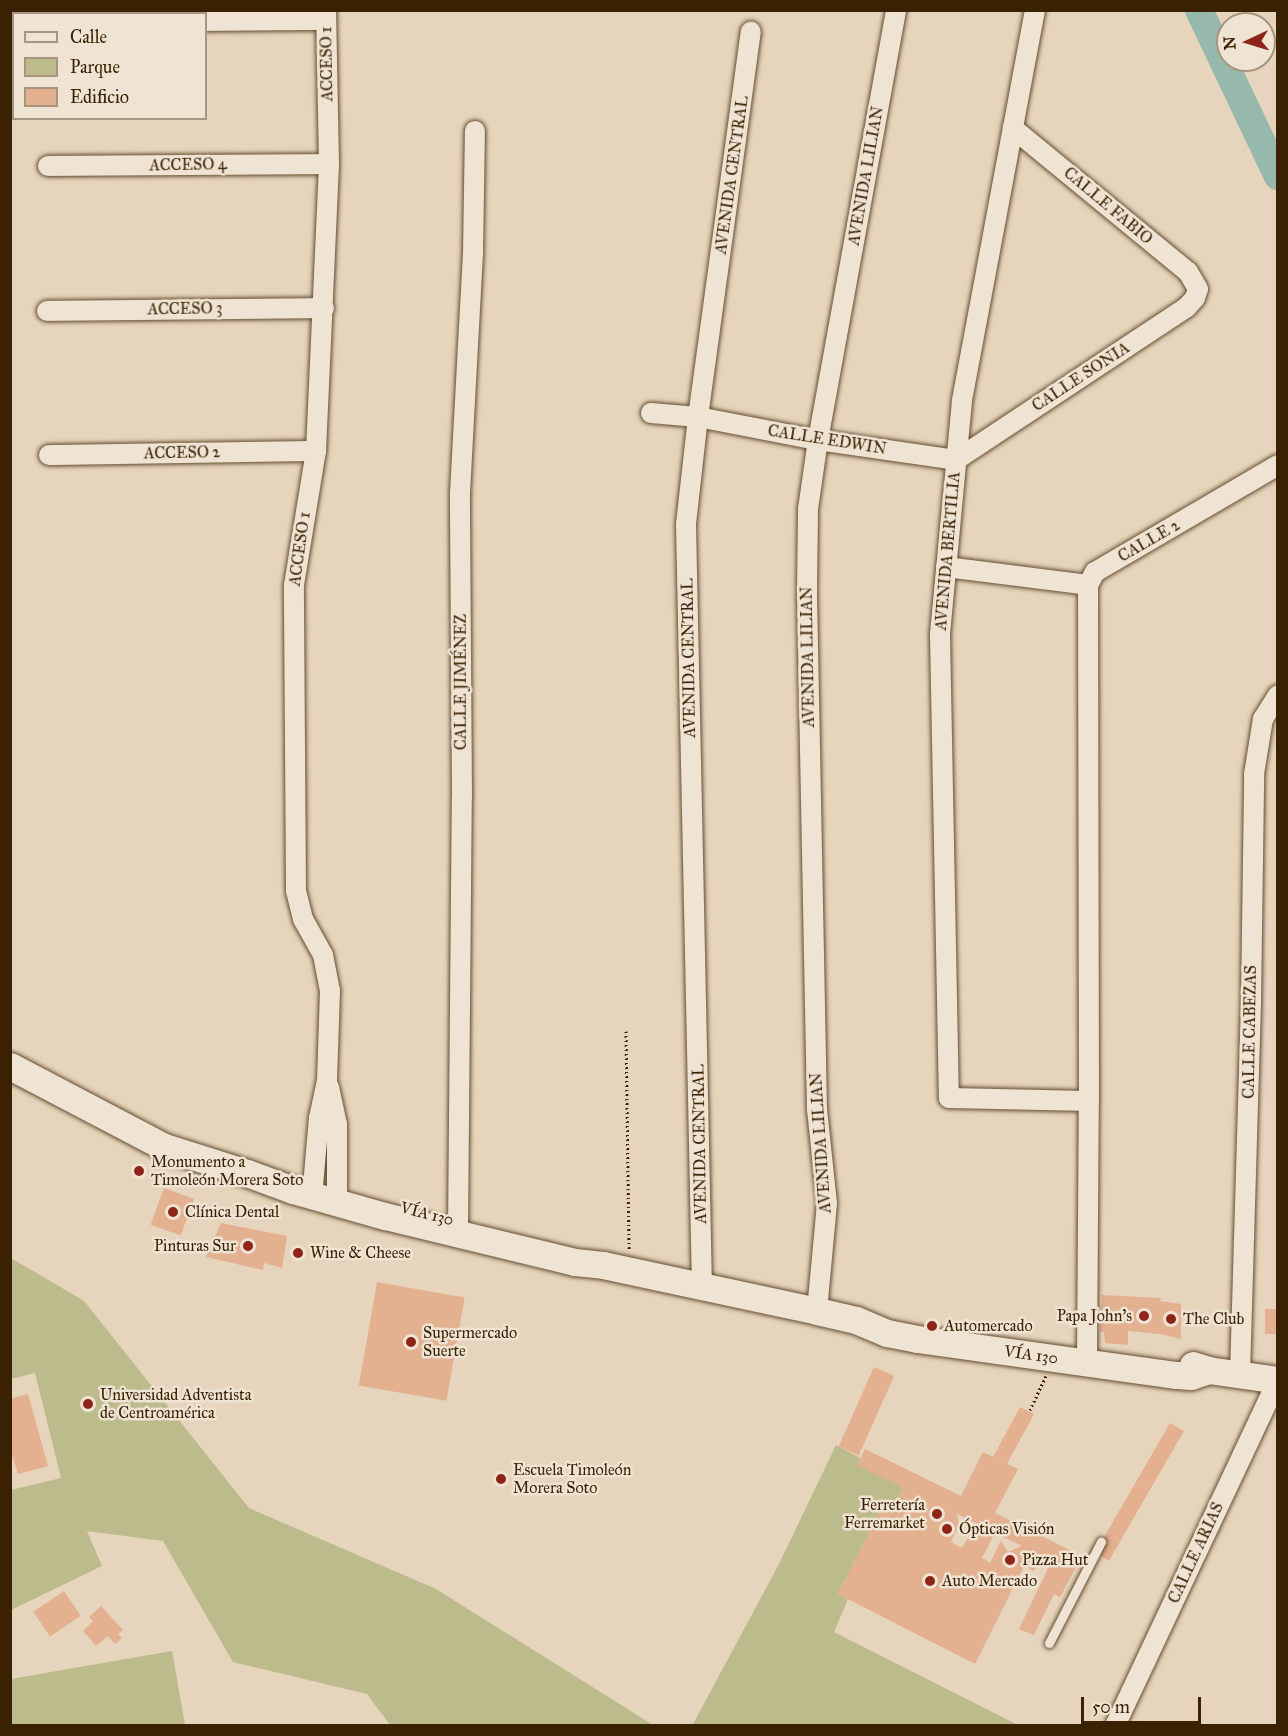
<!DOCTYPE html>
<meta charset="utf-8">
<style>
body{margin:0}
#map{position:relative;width:1288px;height:1736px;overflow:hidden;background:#e6d4bc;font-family:"IM FELL Great Primer",serif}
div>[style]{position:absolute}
.green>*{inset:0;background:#bcbb8c}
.river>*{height:28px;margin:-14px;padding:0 14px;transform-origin:14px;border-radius:14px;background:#97b8ad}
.building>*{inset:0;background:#e3b090;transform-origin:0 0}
.path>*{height:3px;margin-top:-1.5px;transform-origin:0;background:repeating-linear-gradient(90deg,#3a2102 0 1.5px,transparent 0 4.5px)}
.roads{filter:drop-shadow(0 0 2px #654e30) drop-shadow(0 0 2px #654e30)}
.service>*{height:9px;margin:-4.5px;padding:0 4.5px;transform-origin:4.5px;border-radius:4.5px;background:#efe3d3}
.minor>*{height:20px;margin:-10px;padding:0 10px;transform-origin:10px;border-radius:10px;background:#efe3d3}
.secondary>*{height:27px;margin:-13.5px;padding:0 13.5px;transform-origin:13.5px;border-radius:13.5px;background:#efe3d3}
.dots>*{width:16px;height:16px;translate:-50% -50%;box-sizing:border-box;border:3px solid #efe3d3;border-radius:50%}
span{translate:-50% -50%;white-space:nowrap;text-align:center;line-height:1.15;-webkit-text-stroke:5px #efe3d3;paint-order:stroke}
.street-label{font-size:16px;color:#3a2102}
.poi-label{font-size:16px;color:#3a2102}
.left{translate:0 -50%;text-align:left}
.right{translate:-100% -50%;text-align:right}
.frame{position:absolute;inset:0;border:12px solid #3a2102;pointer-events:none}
.legend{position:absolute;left:12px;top:12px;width:195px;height:108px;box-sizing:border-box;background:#efe3d3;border:2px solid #a7957f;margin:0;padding:8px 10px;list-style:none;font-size:18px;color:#3a2102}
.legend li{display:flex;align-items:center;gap:12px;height:30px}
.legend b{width:30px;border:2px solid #a7957f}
.north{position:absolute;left:1216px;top:12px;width:60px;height:60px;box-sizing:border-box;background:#efe3d3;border:2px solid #a7957f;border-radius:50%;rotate:266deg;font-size:16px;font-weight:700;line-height:24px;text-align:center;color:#3a2102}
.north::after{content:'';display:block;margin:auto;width:21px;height:27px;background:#8f2418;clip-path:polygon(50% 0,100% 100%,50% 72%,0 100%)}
.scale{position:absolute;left:1081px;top:1697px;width:120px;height:27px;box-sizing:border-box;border:3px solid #3a2102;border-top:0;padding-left:8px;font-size:18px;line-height:21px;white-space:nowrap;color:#3a2102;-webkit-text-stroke:4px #efe3d3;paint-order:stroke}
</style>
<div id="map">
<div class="green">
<i style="clip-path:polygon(11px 1258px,84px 1301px,249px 1508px,436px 1589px,653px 1725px,390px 1725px,367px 1694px,233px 1662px,163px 1541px,87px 1531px,102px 1566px,11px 1610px,11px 1490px,61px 1478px,35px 1373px,11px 1379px)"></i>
<i style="clip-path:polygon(836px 1445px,860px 1458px,858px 1464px,904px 1488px,895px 1504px,886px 1500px,838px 1594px,848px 1599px,834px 1632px,1018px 1725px,692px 1726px,779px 1564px)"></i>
<i style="clip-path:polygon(172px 1651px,185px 1725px,11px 1725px,11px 1679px)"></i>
</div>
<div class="river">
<i style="left:1199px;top:10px;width:184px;rotate:64.6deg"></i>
</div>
<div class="building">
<i style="left:164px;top:1188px;width:32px;height:39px;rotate:20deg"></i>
<i style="clip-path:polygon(221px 1223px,287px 1236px,282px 1268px,264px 1263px,263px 1270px,206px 1257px)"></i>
<i style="left:377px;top:1282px;width:89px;height:105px;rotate:10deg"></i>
<i style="clip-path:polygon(1102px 1295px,1161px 1298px,1160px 1301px,1181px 1304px,1181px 1339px,1160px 1334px,1128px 1331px,1128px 1345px,1105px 1343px,1104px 1332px,1100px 1332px)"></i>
<i style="left:1265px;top:1309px;width:13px;height:25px"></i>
<i style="left:874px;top:1367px;width:22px;height:87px;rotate:24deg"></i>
<i style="clip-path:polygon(28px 1394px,48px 1466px,18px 1474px,10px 1449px,10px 1399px)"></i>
<i style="clip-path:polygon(evenodd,1020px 1407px,1034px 1414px,1007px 1464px,1018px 1469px,995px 1513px,1082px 1556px,1060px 1597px,1054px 1594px,1034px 1635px,1019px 1629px,1052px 1560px,1041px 1556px,1034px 1571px,1024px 1566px,975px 1664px,838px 1594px,886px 1499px,895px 1504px,904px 1488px,857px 1465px,865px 1449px,961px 1496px,983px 1452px,993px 1457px,1020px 1407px,957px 1514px,982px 1526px,973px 1529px,962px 1548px,951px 1542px,959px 1524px,957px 1514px,1020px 1407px,995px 1533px,1022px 1546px,1008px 1552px,1001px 1541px,990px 1563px,982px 1558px,995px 1533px)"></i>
<i style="left:1170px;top:1423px;width:16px;height:150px;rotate:30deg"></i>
<i style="left:64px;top:1591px;width:30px;height:37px;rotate:56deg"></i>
<i style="clip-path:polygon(101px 1606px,123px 1630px,118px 1634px,122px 1638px,115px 1644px,108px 1636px,96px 1646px,83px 1631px,93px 1621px,89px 1617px)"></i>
</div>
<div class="path">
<i style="left:626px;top:1031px;width:218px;rotate:89.2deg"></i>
<i style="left:1030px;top:1410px;width:38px;rotate:-65deg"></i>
</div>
<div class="roads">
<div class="service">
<i style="left:1049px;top:1643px;width:114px;rotate:-62.8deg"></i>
</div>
<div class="minor">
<i style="left:1035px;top:10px;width:398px;rotate:100.6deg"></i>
<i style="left:962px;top:401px;width:235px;rotate:95.4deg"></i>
<i style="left:940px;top:635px;width:463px;rotate:88.9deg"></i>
<i style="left:949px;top:1098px;width:140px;rotate:1.2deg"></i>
<i style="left:206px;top:21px;width:120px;rotate:-0.5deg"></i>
<i style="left:48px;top:166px;width:281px;rotate:-0.4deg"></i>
<i style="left:47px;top:311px;width:277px;rotate:-0.6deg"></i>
<i style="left:651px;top:413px;width:47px;rotate:4.9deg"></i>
<i style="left:698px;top:417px;width:122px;rotate:10.9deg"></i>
<i style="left:818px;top:440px;width:139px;rotate:8.2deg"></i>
<i style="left:956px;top:460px;width:276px;rotate:-33.5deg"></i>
<i style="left:1186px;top:308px;width:13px;rotate:-48deg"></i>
<i style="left:1195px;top:298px;width:9px;rotate:-72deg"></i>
<i style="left:1198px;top:289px;width:20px;rotate:-120deg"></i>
<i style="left:1188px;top:272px;width:227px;rotate:-140.6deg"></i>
<i style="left:49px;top:455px;width:267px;rotate:-0.9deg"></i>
<i style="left:946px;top:567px;width:143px;rotate:7.2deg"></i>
<i style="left:1088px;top:585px;width:15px;rotate:-62deg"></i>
<i style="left:1095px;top:572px;width:212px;rotate:-30.3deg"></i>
<i style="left:329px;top:1087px;width:38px;rotate:78deg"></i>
<i style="left:337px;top:1124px;width:68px;rotate:90deg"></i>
<i style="left:313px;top:1186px;width:68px;rotate:-85deg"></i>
<i style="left:319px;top:1118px;width:38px;rotate:-78deg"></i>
<i style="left:327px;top:1081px;width:90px;rotate:-88.1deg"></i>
<i style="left:330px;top:991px;width:37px;rotate:-101deg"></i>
<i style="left:323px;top:955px;width:41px;rotate:-119.1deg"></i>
<i style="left:303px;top:919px;width:30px;rotate:-104deg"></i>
<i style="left:296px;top:890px;width:305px;rotate:-90.4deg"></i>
<i style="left:294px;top:585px;width:136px;rotate:-80.7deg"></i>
<i style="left:316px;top:451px;width:287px;rotate:-87.4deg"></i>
<i style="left:329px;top:164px;width:154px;rotate:-91.1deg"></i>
<i style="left:458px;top:1234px;width:437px;rotate:-89.5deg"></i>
<i style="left:462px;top:797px;width:304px;rotate:-90.4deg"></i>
<i style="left:460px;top:493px;width:239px;rotate:-86.9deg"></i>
<i style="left:473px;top:254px;width:123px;rotate:-89.1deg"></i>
<i style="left:702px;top:1288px;width:764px;rotate:-91.2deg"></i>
<i style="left:686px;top:524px;width:108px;rotate:-83.6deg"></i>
<i style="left:698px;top:417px;width:389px;rotate:-82.2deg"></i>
<i style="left:817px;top:1311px;width:108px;rotate:-84.7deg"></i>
<i style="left:827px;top:1203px;width:94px;rotate:-96.1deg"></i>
<i style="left:817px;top:1110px;width:517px;rotate:-91.11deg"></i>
<i style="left:807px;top:593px;width:84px;rotate:-89.3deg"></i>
<i style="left:808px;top:509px;width:70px;rotate:-81.8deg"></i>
<i style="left:818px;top:440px;width:437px;rotate:-79.7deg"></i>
<i style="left:1087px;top:1362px;width:261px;rotate:-89.6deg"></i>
<i style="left:1089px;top:1101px;width:516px;rotate:-90.11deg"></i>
<i style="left:1240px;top:1374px;width:372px;rotate:-88.3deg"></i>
<i style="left:1251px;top:1002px;width:228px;rotate:-89.2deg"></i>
<i style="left:1254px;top:774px;width:56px;rotate:-80.7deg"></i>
<i style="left:1263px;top:719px;width:28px;rotate:-58deg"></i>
<i style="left:1115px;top:1726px;width:382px;rotate:-64.8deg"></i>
</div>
<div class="secondary">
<i style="left:10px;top:1066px;width:174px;rotate:27.7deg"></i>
<i style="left:164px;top:1147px;width:87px;rotate:17.4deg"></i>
<i style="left:247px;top:1173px;width:49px;rotate:20.3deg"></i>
<i style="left:293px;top:1190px;width:96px;rotate:15.8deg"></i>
<i style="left:385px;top:1216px;width:195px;rotate:13.6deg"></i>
<i style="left:575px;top:1262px;width:28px;rotate:6deg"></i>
<i style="left:603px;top:1265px;width:219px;rotate:12.1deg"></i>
<i style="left:817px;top:1311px;width:40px;rotate:13deg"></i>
<i style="left:856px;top:1320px;width:34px;rotate:23deg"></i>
<i style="left:887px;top:1333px;width:31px;rotate:11deg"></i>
<i style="left:917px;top:1339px;width:262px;rotate:7.9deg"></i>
<i style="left:1177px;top:1375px;width:14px;rotate:4deg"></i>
<i style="left:1191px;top:1376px;width:18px;rotate:-19deg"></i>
<i style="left:1193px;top:1365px;width:16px;rotate:18deg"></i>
<i style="left:1208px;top:1370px;width:71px;rotate:8.1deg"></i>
</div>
</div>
<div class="dots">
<i style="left:139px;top:1171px;background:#8f2418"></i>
<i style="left:173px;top:1212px;background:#8f2418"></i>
<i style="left:248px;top:1246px;background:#8f2418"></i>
<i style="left:298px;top:1253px;background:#8f2418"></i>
<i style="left:1144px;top:1316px;background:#8f2418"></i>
<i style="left:1171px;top:1319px;background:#8f2418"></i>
<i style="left:932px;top:1326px;background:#8f2418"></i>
<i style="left:411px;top:1342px;background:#8f2418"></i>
<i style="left:88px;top:1404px;background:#8f2418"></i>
<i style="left:501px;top:1479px;background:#8f2418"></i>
<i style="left:937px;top:1514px;background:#8f2418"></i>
<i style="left:947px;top:1529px;background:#8f2418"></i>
<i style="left:1010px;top:1560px;background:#8f2418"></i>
<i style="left:930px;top:1581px;background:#8f2418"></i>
</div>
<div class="street-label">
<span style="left:327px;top:64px;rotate:-91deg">ACCESO 1</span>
<span style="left:188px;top:165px;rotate:-1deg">ACCESO 4</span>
<span style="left:732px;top:175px;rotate:-82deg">AVENIDA CENTRAL</span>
<span style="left:866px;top:176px;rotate:-80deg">AVENIDA LILIAN</span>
<span style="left:1108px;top:206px;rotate:40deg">CALLE FABIO</span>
<span style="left:185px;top:309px;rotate:-1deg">ACCESO 3</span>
<span style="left:1081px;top:377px;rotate:-33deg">CALLE SONIA</span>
<span style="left:827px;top:440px;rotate:9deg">CALLE EDWIN</span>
<span style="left:182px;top:453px;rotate:-1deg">ACCESO 2</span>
<span style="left:1149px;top:541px;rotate:-30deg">CALLE 2</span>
<span style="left:300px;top:549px;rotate:-82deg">ACCESO 1</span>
<span style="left:948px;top:551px;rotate:-85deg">AVENIDA BERTILIA</span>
<span style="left:808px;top:657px;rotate:-91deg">AVENIDA LILIAN</span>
<span style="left:689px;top:658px;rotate:-91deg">AVENIDA CENTRAL</span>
<span style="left:461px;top:682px;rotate:-90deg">CALLE JIMÉNEZ</span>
<span style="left:1250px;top:1032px;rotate:-89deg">CALLE CABEZAS</span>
<span style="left:821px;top:1143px;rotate:-94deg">AVENIDA LILIAN</span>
<span style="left:700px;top:1144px;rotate:-91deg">AVENIDA CENTRAL</span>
<span style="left:427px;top:1214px;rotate:14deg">VÍA 130</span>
<span style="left:1031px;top:1355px;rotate:8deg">VÍA 130</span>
<span style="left:1196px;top:1553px;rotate:-65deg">CALLE ARIAS</span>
</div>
<div class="poi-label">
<span class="left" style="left:151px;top:1171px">Monumento a<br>Timoleón Morera Soto</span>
<span class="left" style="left:185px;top:1212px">Clínica Dental</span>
<span class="right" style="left:236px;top:1246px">Pinturas Sur</span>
<span class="left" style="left:310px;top:1253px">Wine &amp; Cheese</span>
<span class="right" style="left:1132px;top:1316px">Papa John's</span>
<span class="left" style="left:1183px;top:1319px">The Club</span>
<span class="left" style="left:944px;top:1326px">Automercado</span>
<span class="left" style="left:423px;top:1342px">Supermercado<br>Suerte</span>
<span class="left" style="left:100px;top:1404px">Universidad Adventista<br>de Centroamérica</span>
<span class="left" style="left:513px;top:1479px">Escuela Timoleón<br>Morera Soto</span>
<span class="right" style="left:925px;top:1514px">Ferretería<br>Ferremarket</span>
<span class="left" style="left:959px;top:1529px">Ópticas Visión</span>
<span class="left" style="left:1022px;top:1560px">Pizza Hut</span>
<span class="left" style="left:942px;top:1581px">Auto Mercado</span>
</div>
<div class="frame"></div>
<ul class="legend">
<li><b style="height:8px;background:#efe3d3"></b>Calle</li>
<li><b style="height:16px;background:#bcbb8c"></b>Parque</li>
<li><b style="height:16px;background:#e3b090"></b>Edificio</li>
</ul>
<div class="north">N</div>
<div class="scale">50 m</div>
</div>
